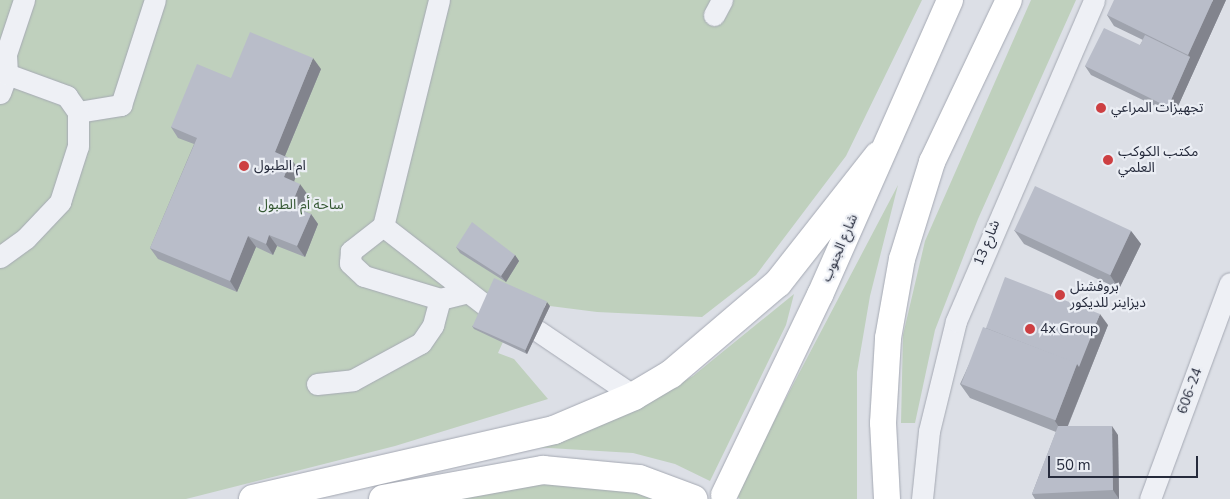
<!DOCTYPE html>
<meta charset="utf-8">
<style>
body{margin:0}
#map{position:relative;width:1230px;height:499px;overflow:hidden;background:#dcdfe6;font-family:"Nunito Sans","Noto Sans Arabic",sans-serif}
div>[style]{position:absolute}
.green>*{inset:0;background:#bfd0bd}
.roads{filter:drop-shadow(0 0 1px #a5a9b3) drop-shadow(0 0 1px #a5a9b3)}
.minor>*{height:21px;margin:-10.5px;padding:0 10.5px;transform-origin:10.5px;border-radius:10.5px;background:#eef0f5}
.major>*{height:26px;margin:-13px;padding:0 13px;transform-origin:13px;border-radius:13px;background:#fff}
.highway>*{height:28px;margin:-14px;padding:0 14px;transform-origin:14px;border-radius:14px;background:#fff}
.wall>*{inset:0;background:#9fa3ad}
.shaded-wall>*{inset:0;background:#82848d}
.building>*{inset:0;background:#b9bdc9;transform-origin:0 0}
.dots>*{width:14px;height:14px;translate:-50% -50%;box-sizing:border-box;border:2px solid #ebeef4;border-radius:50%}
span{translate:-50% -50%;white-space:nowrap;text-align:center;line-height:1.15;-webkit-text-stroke:4.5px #ebeef4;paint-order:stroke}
.poi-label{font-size:14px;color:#262b3c}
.left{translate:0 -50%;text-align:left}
.park-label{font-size:14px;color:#355833}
.street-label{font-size:14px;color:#262b3c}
.scale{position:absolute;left:1048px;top:456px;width:150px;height:22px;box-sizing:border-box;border:2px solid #262b3c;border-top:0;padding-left:6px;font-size:15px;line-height:18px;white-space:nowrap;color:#262b3c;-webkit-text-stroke:4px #ebeef4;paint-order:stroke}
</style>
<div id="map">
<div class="green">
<i style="clip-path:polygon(0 0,922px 0,846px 156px,756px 275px,702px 317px,597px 312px,550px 306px,533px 298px,519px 306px,498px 353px,514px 359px,548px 399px,395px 446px,186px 499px,0 499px)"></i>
<i style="clip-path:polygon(1031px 0,1076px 0,978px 219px,935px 330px,915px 423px,901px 423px,903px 335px,925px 241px)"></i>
<i style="clip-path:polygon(898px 185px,870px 296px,857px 372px,857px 499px,740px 499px,735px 495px)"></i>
<i style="clip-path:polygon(794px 294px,786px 325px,710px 481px,675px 464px,633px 453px,532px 447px,631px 411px,693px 376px)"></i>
<i style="clip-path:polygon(547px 484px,631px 491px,653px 499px,437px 499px,486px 487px)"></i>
</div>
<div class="roads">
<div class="minor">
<i style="left:439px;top:0;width:233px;rotate:103.9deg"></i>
<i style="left:383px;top:226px;width:129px;rotate:37.8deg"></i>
<i style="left:714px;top:15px;width:17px;rotate:-62deg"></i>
<i style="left:0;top:93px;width:20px;rotate:-70deg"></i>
<i style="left:78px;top:112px;width:44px;rotate:-9.2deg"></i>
<i style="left:121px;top:105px;width:110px;rotate:-72.1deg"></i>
<i style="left:383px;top:226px;width:41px;rotate:142deg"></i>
<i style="left:351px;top:251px;width:12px;rotate:95deg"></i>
<i style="left:350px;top:263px;width:19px;rotate:43deg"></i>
<i style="left:364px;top:276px;width:79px;rotate:16.8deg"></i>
<i style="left:440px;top:299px;width:25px;rotate:-14deg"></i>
<i style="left:0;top:257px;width:32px;rotate:-36deg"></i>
<i style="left:26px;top:238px;width:50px;rotate:-46.6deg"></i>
<i style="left:60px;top:202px;width:59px;rotate:-72.2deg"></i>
<i style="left:78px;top:146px;width:34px;rotate:-90deg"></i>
<i style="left:78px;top:112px;width:19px;rotate:-125deg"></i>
<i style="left:67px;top:96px;width:64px;rotate:-159.9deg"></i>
<i style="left:7px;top:74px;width:20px;rotate:-93deg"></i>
<i style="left:6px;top:54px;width:57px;rotate:-71.6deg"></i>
<i style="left:538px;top:331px;width:116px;rotate:34.1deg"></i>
<i style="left:317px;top:384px;width:36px;rotate:-6deg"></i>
<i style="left:353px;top:380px;width:77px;rotate:-28.6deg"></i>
<i style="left:421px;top:343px;width:22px;rotate:-56deg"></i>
<i style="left:433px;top:325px;width:27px;rotate:-75deg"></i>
<i style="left:922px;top:499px;width:68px;rotate:-84.1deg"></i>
<i style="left:929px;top:431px;width:113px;rotate:-76.2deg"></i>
<i style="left:956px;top:321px;width:349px;rotate:-66.7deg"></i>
<i style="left:1150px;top:499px;width:230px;rotate:-69.7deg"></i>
</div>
<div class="major">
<i style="left:724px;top:495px;width:222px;rotate:-64.4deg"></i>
<i style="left:820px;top:295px;width:322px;rotate:-66.2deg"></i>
<i style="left:887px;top:499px;width:76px;rotate:-93deg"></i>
<i style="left:883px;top:423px;width:85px;rotate:-86.6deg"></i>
<i style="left:888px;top:338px;width:80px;rotate:-80deg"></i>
<i style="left:902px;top:259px;width:102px;rotate:-72.8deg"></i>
<i style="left:932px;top:162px;width:179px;rotate:-64.6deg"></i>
</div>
<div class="highway">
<i style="left:253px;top:499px;width:309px;rotate:-12.9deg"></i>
<i style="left:554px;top:430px;width:87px;rotate:-23deg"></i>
<i style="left:634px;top:396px;width:43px;rotate:-30.7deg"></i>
<i style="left:671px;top:374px;width:140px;rotate:-40.4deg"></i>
<i style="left:778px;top:283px;width:162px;rotate:-51.8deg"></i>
<i style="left:383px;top:499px;width:163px;rotate:-10.3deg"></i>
<i style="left:543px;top:470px;width:96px;rotate:5.4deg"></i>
<i style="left:639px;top:479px;width:58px;rotate:20.3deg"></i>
</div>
</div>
<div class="wall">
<i style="clip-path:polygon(1226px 0,1174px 115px,1091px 75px,1085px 66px,1140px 45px,1143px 40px,1114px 26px,1107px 15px)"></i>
<i style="clip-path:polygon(321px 69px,285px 156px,291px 159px,299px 170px,294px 181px,308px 195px,301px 210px,311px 214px,318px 224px,305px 257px,277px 246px,273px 255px,256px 247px,237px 292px,158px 259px,150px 248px,194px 144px,178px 138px,171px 127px,231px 78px)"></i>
<i style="clip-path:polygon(1014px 230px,1131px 231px,1141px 244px,1119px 289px,1024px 244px)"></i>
<i style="clip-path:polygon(456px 247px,515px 255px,519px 261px,506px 282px,460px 253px)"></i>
<i style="clip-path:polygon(550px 306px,527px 354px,474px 329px,472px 326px)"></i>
<i style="clip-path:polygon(1108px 325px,1068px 426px,1118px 435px,1119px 499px,1035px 499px,1032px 494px,1056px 432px,970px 398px,960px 384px,986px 328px)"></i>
</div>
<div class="shaded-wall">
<i style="clip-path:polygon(1213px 0,1226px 0,1174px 115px,1168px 107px,1190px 57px,1188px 55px)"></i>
<i style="clip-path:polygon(313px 58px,321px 69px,282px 163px,275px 152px)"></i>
<i style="clip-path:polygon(291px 159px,299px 170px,291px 188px,284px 177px)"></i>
<i style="clip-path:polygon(300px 184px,308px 195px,299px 216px,291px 206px)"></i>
<i style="clip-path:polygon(311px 214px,318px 224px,305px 257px,297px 246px)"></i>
<i style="clip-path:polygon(1131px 231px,1141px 244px,1119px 289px,1110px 275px)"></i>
<i style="clip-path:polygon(269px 235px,277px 246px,273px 255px,266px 244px)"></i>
<i style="clip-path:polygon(248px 236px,256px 247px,237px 292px,230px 281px)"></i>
<i style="clip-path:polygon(515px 255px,519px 261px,506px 282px,501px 276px)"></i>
<i style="clip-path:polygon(547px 302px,550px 306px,527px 354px,525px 351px)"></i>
<i style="clip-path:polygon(1100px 314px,1108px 325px,1064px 435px,1055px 421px,1077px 364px)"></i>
<i style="clip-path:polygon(1112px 426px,1118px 435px,1119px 499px,1113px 490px)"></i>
</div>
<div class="building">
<i style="clip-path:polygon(1114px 0,1213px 0,1188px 55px,1107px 15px)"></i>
<i style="clip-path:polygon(1104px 28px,1140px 45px,1145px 35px,1190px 57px,1168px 107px,1085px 66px)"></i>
<i style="clip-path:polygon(250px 32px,313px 58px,275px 152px,291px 159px,284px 177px,300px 184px,291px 206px,311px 214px,297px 246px,269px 235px,266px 244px,248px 236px,230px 281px,150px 248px,197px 138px,171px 127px,197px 64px,231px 78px)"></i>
<i style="left:1035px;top:186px;width:106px;height:49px;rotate:25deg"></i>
<i style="clip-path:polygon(472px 222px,515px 255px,501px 276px,456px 247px)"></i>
<i style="clip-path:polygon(1005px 277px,1100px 314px,1079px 367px,1077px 364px,986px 328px)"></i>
<i style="left:494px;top:278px;width:58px;height:53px;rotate:24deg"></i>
<i style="left:983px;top:327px;width:101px;height:61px;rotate:21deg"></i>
<i style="clip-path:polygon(1058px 426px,1112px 426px,1113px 490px,1032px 494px)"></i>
</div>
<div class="dots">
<i style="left:1101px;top:108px;background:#cd3f42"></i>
<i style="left:1108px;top:160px;background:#cd3f42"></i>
<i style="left:244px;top:166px;background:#cd3f42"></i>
<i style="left:1060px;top:295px;background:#cd3f42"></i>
<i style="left:1030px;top:329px;background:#cd3f42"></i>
</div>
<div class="poi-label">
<span class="left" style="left:1111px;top:108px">تجهيزات المراعي</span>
<span class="left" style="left:1118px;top:160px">مكتب الكوكب<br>العلمي</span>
<span class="left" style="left:254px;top:166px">ام الطبول</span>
<span class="left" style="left:1070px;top:295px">بروفشنل<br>ديزاينر للديكور</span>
<span class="left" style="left:1040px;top:329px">4x Group</span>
</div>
<div class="park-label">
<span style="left:301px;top:205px">ساحة أم الطبول</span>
</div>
<div class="street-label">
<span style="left:987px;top:243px;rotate:-68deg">شارع 13</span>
<span style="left:840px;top:248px;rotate:-67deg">شارع الجنوب</span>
<span style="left:1190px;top:391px;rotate:-70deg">606-24</span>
</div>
<div class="scale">50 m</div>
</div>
